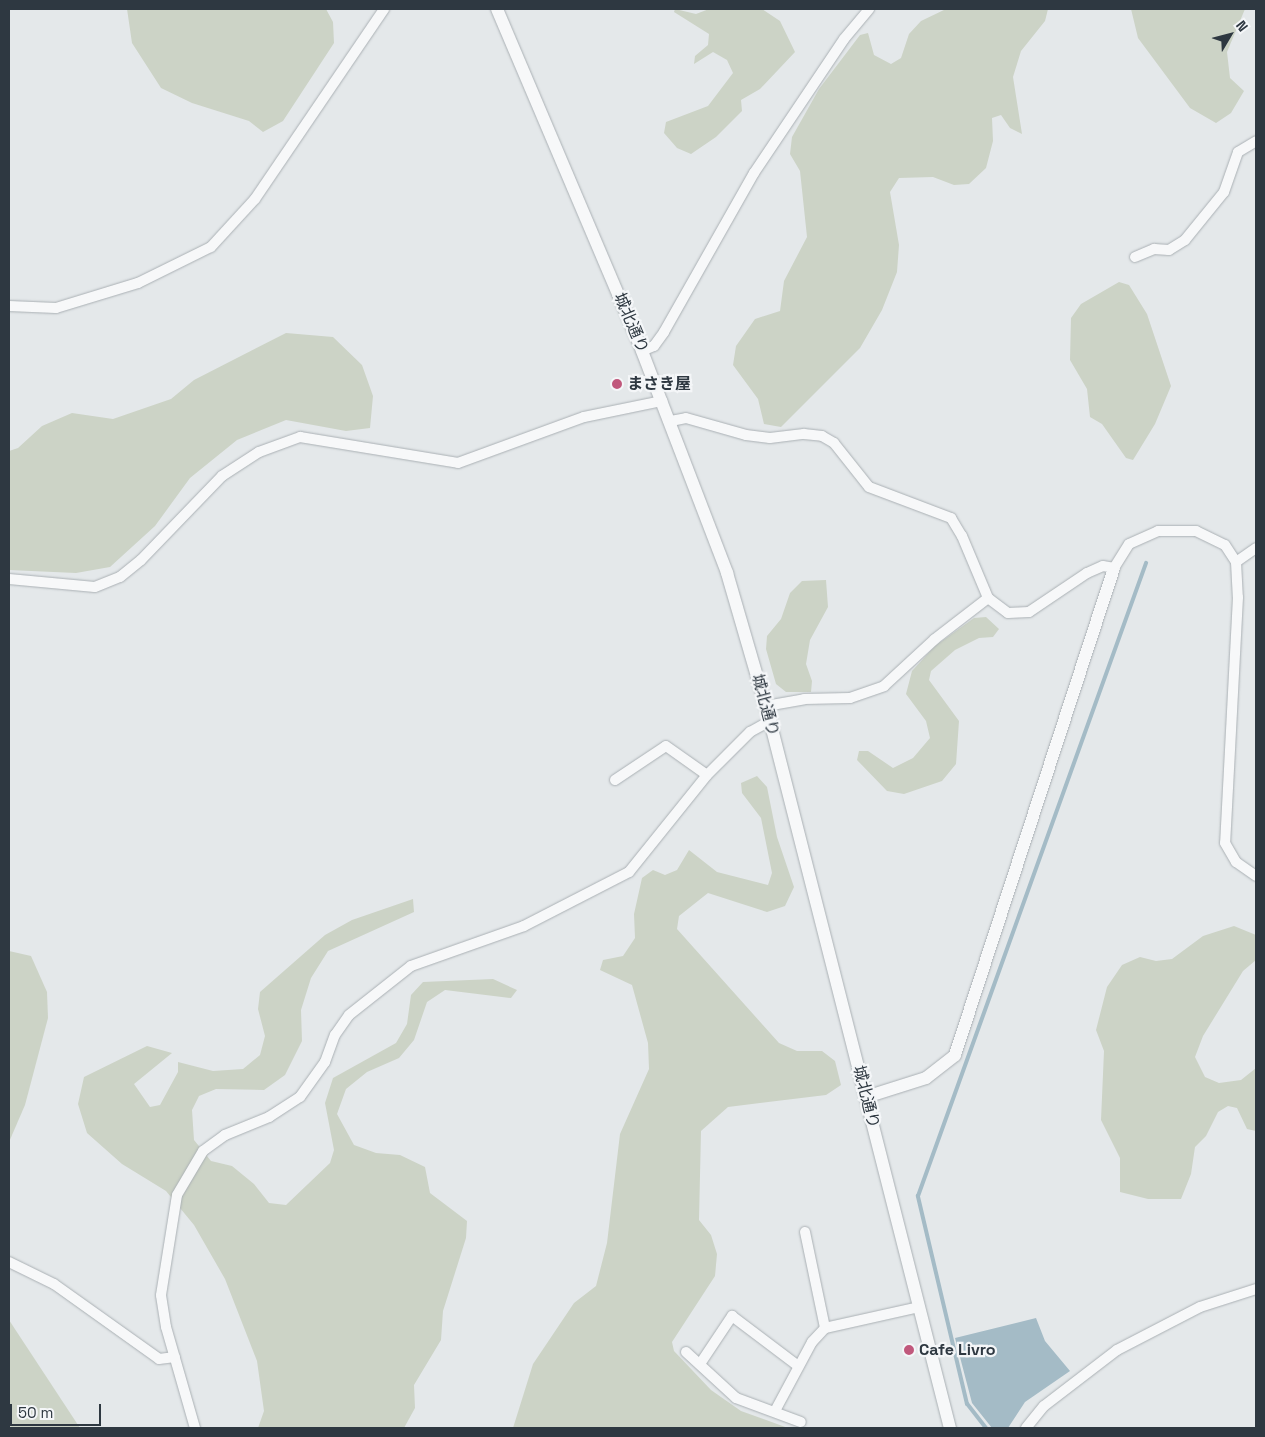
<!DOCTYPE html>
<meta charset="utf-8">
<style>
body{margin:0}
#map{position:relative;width:1265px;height:1437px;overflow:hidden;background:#e4e8ea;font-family:"Space Grotesk","Noto Sans JP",sans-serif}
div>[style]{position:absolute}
.green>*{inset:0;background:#ccd3c6}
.water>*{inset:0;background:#a4bbc6}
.stream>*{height:4px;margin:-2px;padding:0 2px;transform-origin:2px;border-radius:2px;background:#a4bbc6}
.roads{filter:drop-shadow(0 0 1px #aab0b4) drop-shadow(0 0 1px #aab0b4)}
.minor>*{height:10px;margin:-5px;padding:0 5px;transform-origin:5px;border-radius:5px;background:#f7f8f9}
.tertiary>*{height:12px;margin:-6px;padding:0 6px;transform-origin:6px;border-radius:6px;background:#f7f8f9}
.dots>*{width:14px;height:14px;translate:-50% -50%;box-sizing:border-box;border:2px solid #f4f6f8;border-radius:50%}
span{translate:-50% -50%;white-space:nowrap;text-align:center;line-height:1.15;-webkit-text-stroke:4.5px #f4f6f8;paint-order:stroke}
.street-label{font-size:16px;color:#2e3841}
.poi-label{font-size:16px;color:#2e3841;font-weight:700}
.left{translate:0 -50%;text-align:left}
.frame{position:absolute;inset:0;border:10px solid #2e3841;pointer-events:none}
.north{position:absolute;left:1205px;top:10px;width:50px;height:50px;-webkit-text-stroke:4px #f4f6f8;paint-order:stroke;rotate:53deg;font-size:14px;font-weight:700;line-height:20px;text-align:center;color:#2e3841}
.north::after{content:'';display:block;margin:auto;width:18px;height:22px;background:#2e3841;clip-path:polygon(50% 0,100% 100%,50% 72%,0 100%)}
.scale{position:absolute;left:10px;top:1404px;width:91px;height:22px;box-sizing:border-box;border:2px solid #2e3841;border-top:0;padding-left:6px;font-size:15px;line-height:18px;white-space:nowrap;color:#2e3841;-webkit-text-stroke:4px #f4f6f8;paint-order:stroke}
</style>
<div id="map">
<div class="green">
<i style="clip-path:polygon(127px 9px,326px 9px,333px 22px,334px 43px,283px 121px,263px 132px,249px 121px,192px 103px,161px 88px,132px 43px)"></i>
<i style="clip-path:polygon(675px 9px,696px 14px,709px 9px,762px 9px,780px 21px,795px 52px,760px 89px,741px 100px,742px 111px,716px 137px,691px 154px,677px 148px,664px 133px,666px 122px,708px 106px,733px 73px,727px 60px,713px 52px,694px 64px,695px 56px,708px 45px,709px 34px,674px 12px)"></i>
<i style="clip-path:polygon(946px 9px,1048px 9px,1045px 21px,1021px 51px,1013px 77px,1022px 134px,1010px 128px,1001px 115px,992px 118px,993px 141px,986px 168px,969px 184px,954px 185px,933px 177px,899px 178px,890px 192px,899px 245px,897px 272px,882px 310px,860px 348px,781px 427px,764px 424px,758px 399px,733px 365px,736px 346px,755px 319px,780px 311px,784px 281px,807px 237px,800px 171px,790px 154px,792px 137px,819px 89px,860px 35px,868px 33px,874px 55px,891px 64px,901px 58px,909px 34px,921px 21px)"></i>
<i style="clip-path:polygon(1131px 9px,1245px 9px,1227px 52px,1230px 78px,1244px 91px,1231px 113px,1216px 123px,1190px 108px,1138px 38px)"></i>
<i style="clip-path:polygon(1119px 282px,1129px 285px,1147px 314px,1171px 386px,1155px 424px,1133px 460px,1126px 458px,1102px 424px,1090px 417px,1087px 389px,1070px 360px,1071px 318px,1081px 304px)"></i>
<i style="clip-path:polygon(286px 333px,333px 337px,362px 365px,373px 396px,370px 428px,346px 431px,286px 420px,237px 440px,190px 478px,155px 526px,110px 567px,76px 573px,9px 570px,9px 451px,18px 448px,42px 426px,72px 413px,113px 419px,171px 399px,194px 380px)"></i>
<i style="clip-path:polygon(826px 580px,828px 607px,810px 640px,806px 664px,812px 681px,811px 692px,786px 692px,776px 684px,766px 649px,767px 636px,781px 619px,790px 593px,802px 581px)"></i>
<i style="clip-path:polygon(986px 617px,999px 629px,993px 637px,979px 638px,955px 650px,931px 671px,929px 680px,959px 721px,956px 764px,942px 781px,904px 794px,887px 791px,857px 760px,859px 751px,868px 751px,893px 768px,913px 758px,930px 738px,926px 721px,906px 694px,912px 671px,935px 646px,974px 618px)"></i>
<i style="clip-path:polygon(757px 776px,767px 787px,777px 837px,794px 887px,785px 906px,767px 912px,708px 893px,679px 916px,677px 929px,779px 1043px,797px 1051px,822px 1051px,835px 1061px,841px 1085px,826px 1095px,728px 1107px,701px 1131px,699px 1220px,711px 1235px,717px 1254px,715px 1276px,672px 1342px,674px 1351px,711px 1390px,741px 1411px,788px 1428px,513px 1428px,533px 1364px,574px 1303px,596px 1286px,607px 1243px,620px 1134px,649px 1069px,648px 1043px,632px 985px,600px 970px,603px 960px,623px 956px,635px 938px,634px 914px,642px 878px,653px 870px,665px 875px,677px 870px,689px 850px,717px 872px,768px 885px,772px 873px,761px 818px,742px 793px,741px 783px)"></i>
<i style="clip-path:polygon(413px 899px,414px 912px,328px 951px,311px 978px,301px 1010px,302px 1041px,285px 1075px,264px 1090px,216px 1089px,199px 1096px,192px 1110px,194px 1140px,211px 1161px,232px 1166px,254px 1184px,269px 1203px,286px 1205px,330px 1163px,334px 1150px,325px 1103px,333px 1078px,396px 1043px,407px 1024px,411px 995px,423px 982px,493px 979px,517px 990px,511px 998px,445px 990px,427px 1002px,414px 1040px,399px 1058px,367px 1072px,346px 1089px,337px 1114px,354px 1145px,376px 1153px,400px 1155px,425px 1167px,430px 1193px,467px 1221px,466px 1238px,443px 1311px,441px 1340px,414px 1385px,415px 1408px,404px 1428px,258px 1428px,264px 1411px,257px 1361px,225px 1279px,194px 1225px,166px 1191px,122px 1164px,87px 1133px,78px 1104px,84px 1077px,147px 1046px,172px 1053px,134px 1084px,150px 1107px,160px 1105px,178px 1072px,178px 1062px,213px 1071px,243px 1069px,260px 1055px,265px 1036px,258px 1009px,260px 992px,325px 935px,352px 920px)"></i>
<i style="clip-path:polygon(1234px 926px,1256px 935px,1256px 960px,1243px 971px,1203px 1036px,1195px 1057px,1205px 1077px,1219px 1083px,1241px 1080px,1256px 1068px,1256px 1131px,1247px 1129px,1237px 1108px,1228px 1106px,1218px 1112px,1206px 1136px,1195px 1147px,1191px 1174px,1181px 1199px,1148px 1199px,1120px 1192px,1120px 1158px,1101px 1120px,1104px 1051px,1096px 1030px,1107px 987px,1122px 965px,1140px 957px,1156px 961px,1172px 959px,1203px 936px)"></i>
<i style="clip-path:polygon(9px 951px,31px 956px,47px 992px,48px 1018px,25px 1105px,9px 1142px)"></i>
<i style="clip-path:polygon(9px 1320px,80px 1428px,9px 1428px)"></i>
</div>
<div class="water">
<i style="clip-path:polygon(1036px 1318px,1045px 1341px,1070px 1371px,1025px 1402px,1008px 1428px,992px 1428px,972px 1403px,955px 1338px)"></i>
</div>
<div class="stream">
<i style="left:986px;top:1428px;width:31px;rotate:-128deg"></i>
<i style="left:967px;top:1404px;width:214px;rotate:-103.3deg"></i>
<i style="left:918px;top:1196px;width:673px;rotate:-70.19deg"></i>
</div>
<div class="roads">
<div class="minor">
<i style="left:1135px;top:257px;width:21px;rotate:-23deg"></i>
<i style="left:1154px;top:249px;width:15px;rotate:4deg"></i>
<i style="left:1169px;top:250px;width:19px;rotate:-32deg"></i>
<i style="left:1185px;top:240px;width:62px;rotate:-50.9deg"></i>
<i style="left:1224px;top:192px;width:42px;rotate:-70.7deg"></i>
<i style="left:1238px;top:152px;width:21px;rotate:-31deg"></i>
<i style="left:9px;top:306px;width:47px;rotate:2.4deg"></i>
<i style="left:56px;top:308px;width:86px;rotate:-17deg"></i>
<i style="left:138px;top:283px;width:81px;rotate:-26.3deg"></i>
<i style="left:211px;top:247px;width:65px;rotate:-47.5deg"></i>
<i style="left:255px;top:199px;width:230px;rotate:-55.8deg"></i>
<i style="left:642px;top:351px;width:13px;rotate:-23deg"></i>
<i style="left:654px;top:346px;width:17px;rotate:-54deg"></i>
<i style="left:664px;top:332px;width:183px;rotate:-60.5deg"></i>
<i style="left:754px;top:173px;width:161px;rotate:-56.1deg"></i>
<i style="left:844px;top:39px;width:39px;rotate:-50deg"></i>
<i style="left:671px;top:421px;width:15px;rotate:-11deg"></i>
<i style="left:686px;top:418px;width:62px;rotate:15.8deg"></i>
<i style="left:746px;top:435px;width:24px;rotate:7deg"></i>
<i style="left:770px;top:438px;width:34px;rotate:-7deg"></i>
<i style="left:804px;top:434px;width:18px;rotate:6deg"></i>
<i style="left:822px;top:436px;width:14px;rotate:30deg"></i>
<i style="left:834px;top:443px;width:56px;rotate:51.5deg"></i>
<i style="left:869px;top:487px;width:88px;rotate:20.7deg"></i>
<i style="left:951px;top:518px;width:21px;rotate:59deg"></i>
<i style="left:962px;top:536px;width:67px;rotate:67.2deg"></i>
<i style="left:988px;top:598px;width:25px;rotate:37deg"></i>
<i style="left:1008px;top:613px;width:21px;rotate:-3deg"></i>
<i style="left:1029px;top:612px;width:70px;rotate:-33.9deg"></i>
<i style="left:1087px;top:573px;width:17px;rotate:-24deg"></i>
<i style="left:1103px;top:566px;width:11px;rotate:10deg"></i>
<i style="left:1114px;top:568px;width:28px;rotate:-58deg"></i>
<i style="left:1129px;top:544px;width:32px;rotate:-24deg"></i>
<i style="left:1158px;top:531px;width:38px"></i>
<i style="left:1196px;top:531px;width:32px;rotate:26deg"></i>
<i style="left:1225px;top:545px;width:20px;rotate:57deg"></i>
<i style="left:1236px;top:562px;width:35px;rotate:87deg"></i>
<i style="left:1238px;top:597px;width:246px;rotate:93deg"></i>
<i style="left:1225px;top:843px;width:22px;rotate:60deg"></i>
<i style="left:1236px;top:862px;width:24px;rotate:35deg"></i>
<i style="left:1236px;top:562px;width:24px;rotate:-35deg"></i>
<i style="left:9px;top:579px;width:86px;rotate:5.3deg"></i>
<i style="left:95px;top:587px;width:27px;rotate:-22deg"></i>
<i style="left:120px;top:577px;width:27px;rotate:-39deg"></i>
<i style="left:141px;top:560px;width:117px;rotate:-46deg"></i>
<i style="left:222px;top:476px;width:44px;rotate:-33deg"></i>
<i style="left:259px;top:452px;width:44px;rotate:-20.1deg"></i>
<i style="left:300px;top:437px;width:160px;rotate:9.3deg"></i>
<i style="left:458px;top:463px;width:134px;rotate:-20.1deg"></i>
<i style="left:584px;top:417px;width:80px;rotate:-11.6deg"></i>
<i style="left:766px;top:706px;width:39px;rotate:-10deg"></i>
<i style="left:804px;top:699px;width:46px;rotate:-1.2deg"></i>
<i style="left:850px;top:698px;width:36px;rotate:-19deg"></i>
<i style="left:884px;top:686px;width:69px;rotate:-42.7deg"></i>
<i style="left:935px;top:639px;width:67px;rotate:-37.7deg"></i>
<i style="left:615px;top:780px;width:61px;rotate:-33.7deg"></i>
<i style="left:666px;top:746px;width:50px;rotate:35.3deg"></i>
<i style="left:805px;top:1232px;width:98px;rotate:78.2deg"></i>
<i style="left:825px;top:1328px;width:96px;rotate:-12.6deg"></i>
<i style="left:9px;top:1262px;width:50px;rotate:26.1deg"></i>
<i style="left:54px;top:1284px;width:129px;rotate:35.5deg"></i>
<i style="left:159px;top:1359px;width:16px;rotate:-7deg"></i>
<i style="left:686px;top:1352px;width:68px;rotate:42.6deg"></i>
<i style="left:736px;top:1398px;width:69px;rotate:20.3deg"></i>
<i style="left:700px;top:1364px;width:58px;rotate:-56.3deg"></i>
<i style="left:732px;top:1316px;width:83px;rotate:37.1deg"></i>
<i style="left:775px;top:1411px;width:78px;rotate:-61.8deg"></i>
<i style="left:812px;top:1342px;width:19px;rotate:-47deg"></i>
<i style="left:195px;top:1428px;width:105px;rotate:-106deg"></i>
<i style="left:166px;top:1327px;width:32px;rotate:-99deg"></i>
<i style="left:161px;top:1295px;width:101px;rotate:-80.9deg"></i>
<i style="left:177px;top:1195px;width:51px;rotate:-59.4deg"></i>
<i style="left:203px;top:1151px;width:27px;rotate:-36deg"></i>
<i style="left:225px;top:1135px;width:48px;rotate:-22.2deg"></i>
<i style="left:269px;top:1117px;width:37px;rotate:-33deg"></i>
<i style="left:300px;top:1097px;width:43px;rotate:-54.5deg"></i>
<i style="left:325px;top:1062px;width:29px;rotate:-70deg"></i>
<i style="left:335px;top:1035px;width:24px;rotate:-55deg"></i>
<i style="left:349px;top:1015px;width:79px;rotate:-38.3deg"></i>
<i style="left:411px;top:966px;width:120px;rotate:-19.5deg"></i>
<i style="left:524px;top:926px;width:118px;rotate:-27.2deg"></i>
<i style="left:629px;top:872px;width:124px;rotate:-51.2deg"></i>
<i style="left:707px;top:775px;width:61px;rotate:-45deg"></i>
<i style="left:750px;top:732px;width:23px;rotate:-29deg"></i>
<i style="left:1026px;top:1428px;width:28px;rotate:-51deg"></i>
<i style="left:1044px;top:1406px;width:92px;rotate:-37.5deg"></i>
<i style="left:1117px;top:1350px;width:93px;rotate:-27.4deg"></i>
<i style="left:1200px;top:1307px;width:59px;rotate:-17.8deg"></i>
</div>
<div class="tertiary">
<i style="left:497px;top:9px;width:371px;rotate:67deg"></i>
<i style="left:642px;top:351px;width:238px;rotate:69deg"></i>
<i style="left:727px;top:573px;width:154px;rotate:73.8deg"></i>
<i style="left:770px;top:721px;width:730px;rotate:75.72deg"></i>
<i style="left:866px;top:1097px;width:63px;rotate:-17.6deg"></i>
<i style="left:926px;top:1078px;width:37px;rotate:-38deg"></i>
<i style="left:955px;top:1055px;width:512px;rotate:-71.92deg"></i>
</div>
</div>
<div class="dots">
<i style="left:617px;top:384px;background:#c0587c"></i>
<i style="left:909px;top:1350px;background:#c0587c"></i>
</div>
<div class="street-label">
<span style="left:631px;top:323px;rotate:67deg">城北通り</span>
<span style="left:765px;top:705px;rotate:75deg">城北通り</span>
<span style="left:866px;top:1097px;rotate:76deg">城北通り</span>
</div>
<div class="poi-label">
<span class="left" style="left:627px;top:384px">まさき屋</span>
<span class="left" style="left:919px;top:1350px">Cafe Livro</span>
</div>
<div class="frame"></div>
<div class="north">N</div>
<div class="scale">50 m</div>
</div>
